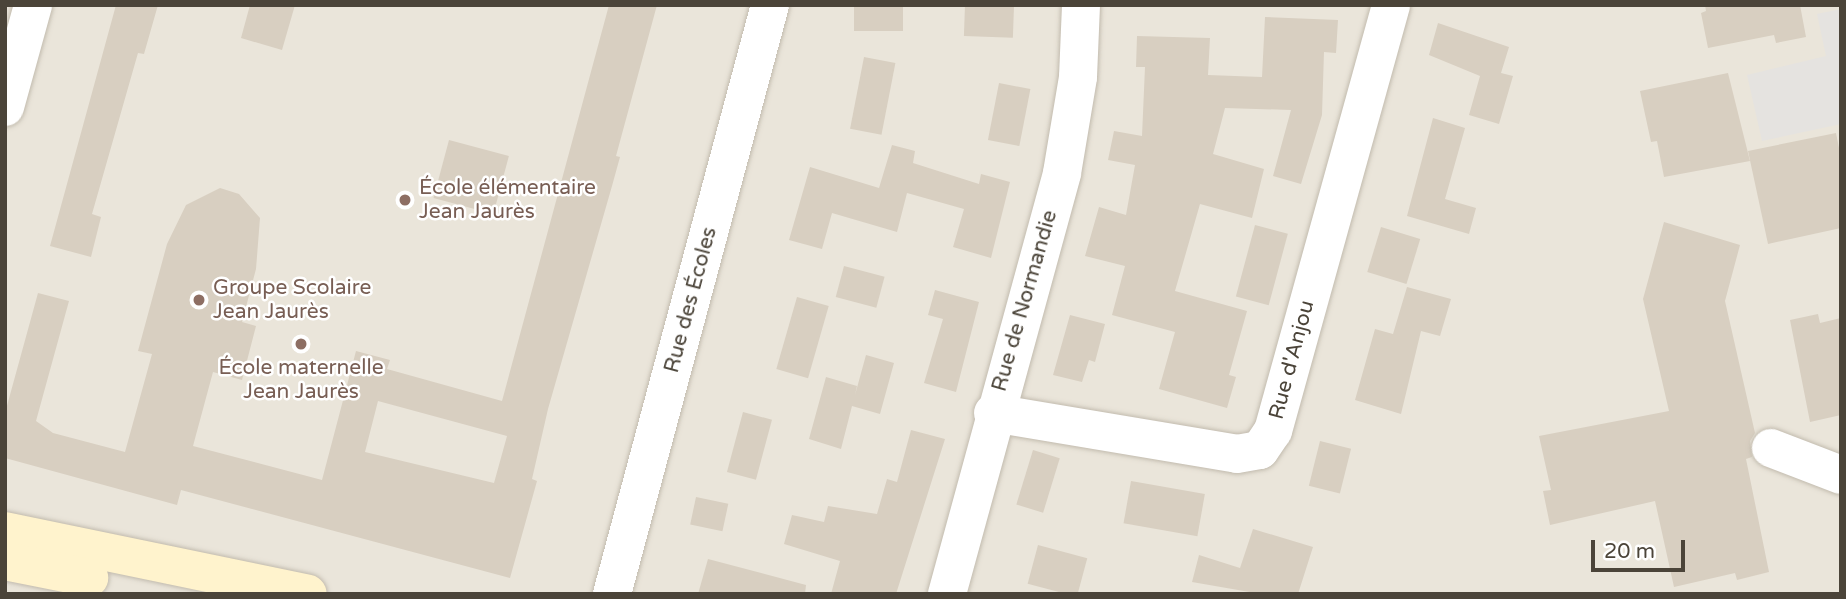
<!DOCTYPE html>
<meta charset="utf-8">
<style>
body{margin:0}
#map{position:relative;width:1846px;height:599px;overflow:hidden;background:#f6f3ec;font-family:"Varela Round",sans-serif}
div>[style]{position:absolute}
.residential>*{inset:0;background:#eae5da;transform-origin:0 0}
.parking>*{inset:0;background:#e5e3e0}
.building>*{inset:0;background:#d8cfc1;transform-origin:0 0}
.roads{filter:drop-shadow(0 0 2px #c2bbae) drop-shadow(0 0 2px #c2bbae)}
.street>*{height:38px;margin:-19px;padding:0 19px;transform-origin:19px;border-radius:19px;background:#fff}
.secondary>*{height:38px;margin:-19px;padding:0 19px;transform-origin:19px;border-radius:19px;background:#fff3cd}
.dots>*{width:19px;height:19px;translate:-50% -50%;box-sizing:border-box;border:4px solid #fff;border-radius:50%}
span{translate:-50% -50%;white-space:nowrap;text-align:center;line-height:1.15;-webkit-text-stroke:5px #fff;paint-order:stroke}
.education-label{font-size:21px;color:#785e54}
.left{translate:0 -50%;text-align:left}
.street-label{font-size:21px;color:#4b4439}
.frame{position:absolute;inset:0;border:7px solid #4b4439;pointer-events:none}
.scale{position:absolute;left:1591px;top:540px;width:94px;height:32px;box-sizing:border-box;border:4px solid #4b4439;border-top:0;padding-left:9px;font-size:21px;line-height:24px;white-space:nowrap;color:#4b4439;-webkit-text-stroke:5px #fff;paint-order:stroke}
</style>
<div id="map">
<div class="residential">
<i style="left:5px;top:5px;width:1836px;height:589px"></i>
</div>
<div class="parking">
<i style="clip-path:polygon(1841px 9px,1841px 124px,1762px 141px,1747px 75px,1826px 56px,1817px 14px)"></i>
</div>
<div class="building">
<i style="clip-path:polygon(116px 5px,158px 5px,144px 54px,138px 53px,92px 214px,101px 217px,91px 257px,50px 246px)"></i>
<i style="clip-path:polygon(250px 5px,295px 5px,282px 50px,241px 38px)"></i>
<i style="clip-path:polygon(evenodd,609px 5px,657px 5px,616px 156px,620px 157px,612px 186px,548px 409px,532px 479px,537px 481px,510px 578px,181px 490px,177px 505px,5px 458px,5px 413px,38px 293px,69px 301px,36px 421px,53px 433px,125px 452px,152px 354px,138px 351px,167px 244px,186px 205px,220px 188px,239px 194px,260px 218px,256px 269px,242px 322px,256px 326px,242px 380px,213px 372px,193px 446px,322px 480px,356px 351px,390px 360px,387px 369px,502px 401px,609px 5px,378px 401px,507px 436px,494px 483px,365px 452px,378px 401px)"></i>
<i style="left:854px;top:5px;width:49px;height:26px"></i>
<i style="left:965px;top:5px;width:49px;height:31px;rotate:2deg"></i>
<i style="clip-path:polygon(1705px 5px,1800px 5px,1806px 37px,1776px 43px,1774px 35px,1708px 48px,1701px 13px,1706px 11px)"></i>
<i style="clip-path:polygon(1265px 17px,1338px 20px,1336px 53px,1324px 52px,1322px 115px,1301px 184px,1273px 176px,1291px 110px,1225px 108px,1213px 154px,1264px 169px,1252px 218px,1200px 204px,1175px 291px,1247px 311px,1229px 375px,1236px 377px,1227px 408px,1159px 389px,1175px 332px,1112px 315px,1125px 266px,1085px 256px,1099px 207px,1126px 215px,1135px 165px,1108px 160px,1114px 131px,1142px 136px,1145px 67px,1136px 67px,1137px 36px,1210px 38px,1208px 75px,1262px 77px)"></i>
<i style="clip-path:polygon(1438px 23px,1509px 47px,1501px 73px,1513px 76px,1499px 124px,1469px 115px,1480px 76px,1429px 55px)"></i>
<i style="left:864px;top:57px;width:32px;height:73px;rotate:11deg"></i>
<i style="clip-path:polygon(1728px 73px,1750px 161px,1664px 177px,1657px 141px,1651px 142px,1640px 91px)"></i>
<i style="left:999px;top:83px;width:32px;height:58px;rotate:11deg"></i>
<i style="clip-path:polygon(1433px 118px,1465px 128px,1445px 199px,1476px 208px,1469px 234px,1407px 216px)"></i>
<i style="clip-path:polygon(1836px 133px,1841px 158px,1841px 228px,1768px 244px,1748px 151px)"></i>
<i style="left:449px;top:140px;width:62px;height:60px;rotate:15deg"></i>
<i style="clip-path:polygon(892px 145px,915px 151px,913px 163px,979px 184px,981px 174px,1010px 182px,991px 258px,953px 247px,964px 209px,907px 193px,897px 232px,832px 213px,822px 249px,789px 240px,810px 167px,879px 188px)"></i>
<i style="clip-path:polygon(1664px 222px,1740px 245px,1725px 301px,1755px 433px,1750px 441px,1752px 457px,1746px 459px,1769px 572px,1737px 580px,1735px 573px,1674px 587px,1655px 501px,1550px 525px,1543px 491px,1551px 490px,1539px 436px,1669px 411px,1643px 299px)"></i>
<i style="left:1255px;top:225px;width:34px;height:74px;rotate:15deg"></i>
<i style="left:1381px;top:227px;width:41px;height:47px;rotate:17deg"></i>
<i style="left:844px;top:266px;width:42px;height:32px;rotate:15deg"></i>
<i style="clip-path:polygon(1407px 287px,1451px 299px,1440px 336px,1421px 331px,1401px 414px,1355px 400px,1375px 329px,1393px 334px)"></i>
<i style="clip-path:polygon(935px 290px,979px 302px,956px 392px,924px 383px,943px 319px,928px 315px)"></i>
<i style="left:797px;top:297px;width:33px;height:75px;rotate:16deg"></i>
<i style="clip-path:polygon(1818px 314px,1820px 323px,1841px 318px,1841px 415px,1810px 422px,1790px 320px)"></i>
<i style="clip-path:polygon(1070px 315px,1105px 324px,1095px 362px,1089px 360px,1082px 382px,1053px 375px)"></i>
<i style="clip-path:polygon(866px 355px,894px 363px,880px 414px,852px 406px,841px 449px,809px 439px,826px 377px,857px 386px,855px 395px)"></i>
<i style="left:743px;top:412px;width:30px;height:62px;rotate:15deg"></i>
<i style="clip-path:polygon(911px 430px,945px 439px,896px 594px,831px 594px,840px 561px,784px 544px,792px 515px,824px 522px,828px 506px,877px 514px,887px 479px,897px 482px)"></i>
<i style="left:1320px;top:441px;width:32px;height:46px;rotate:14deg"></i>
<i style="left:1033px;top:450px;width:28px;height:57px;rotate:17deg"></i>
<i style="left:1131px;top:481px;width:75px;height:43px;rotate:10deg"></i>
<i style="left:696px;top:497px;width:33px;height:28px;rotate:12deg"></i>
<i style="clip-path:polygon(1253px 529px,1313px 547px,1298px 594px,1261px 594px,1192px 582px,1199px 555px,1240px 568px)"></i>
<i style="left:1038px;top:545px;width:51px;height:40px;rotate:15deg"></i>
<i style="clip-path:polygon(708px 559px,806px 585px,805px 594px,698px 594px)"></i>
</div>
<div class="roads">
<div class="street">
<i style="left:5px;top:107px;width:106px;rotate:-74.6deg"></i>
<i style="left:993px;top:413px;width:247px;rotate:9.5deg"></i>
<i style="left:1237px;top:454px;width:23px;rotate:-10deg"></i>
<i style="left:1260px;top:450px;width:23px;rotate:-56deg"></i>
<i style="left:1273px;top:431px;width:442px;rotate:-74.5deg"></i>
<i style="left:1771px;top:448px;width:75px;rotate:21.1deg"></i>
<i style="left:612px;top:594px;width:610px;rotate:-74.98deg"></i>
<i style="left:947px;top:594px;width:436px;rotate:-74.7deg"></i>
<i style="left:1062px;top:173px;width:97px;rotate:-80.5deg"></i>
<i style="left:1078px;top:77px;width:72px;rotate:-87.6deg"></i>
</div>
<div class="secondary">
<i style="left:5px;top:531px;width:309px;rotate:11.7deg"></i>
<i style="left:5px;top:561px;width:86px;rotate:11.4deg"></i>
</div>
</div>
<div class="dots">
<i style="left:405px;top:200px;background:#8d6e63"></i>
<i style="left:199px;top:300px;background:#8d6e63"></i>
<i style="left:301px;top:344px;background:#8d6e63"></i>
</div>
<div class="education-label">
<span class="left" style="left:419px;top:200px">École élémentaire<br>Jean Jaurès</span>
<span class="left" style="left:213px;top:300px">Groupe Scolaire<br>Jean Jaurès</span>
<span style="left:301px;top:380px">École maternelle<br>Jean Jaurès</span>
</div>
<div class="street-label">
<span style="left:691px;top:300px;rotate:-75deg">Rue des Écoles</span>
<span style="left:1025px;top:301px;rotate:-74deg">Rue de Normandie</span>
<span style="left:1292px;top:360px;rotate:-75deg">Rue d'Anjou</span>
</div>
<div class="frame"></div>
<div class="scale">20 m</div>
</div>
